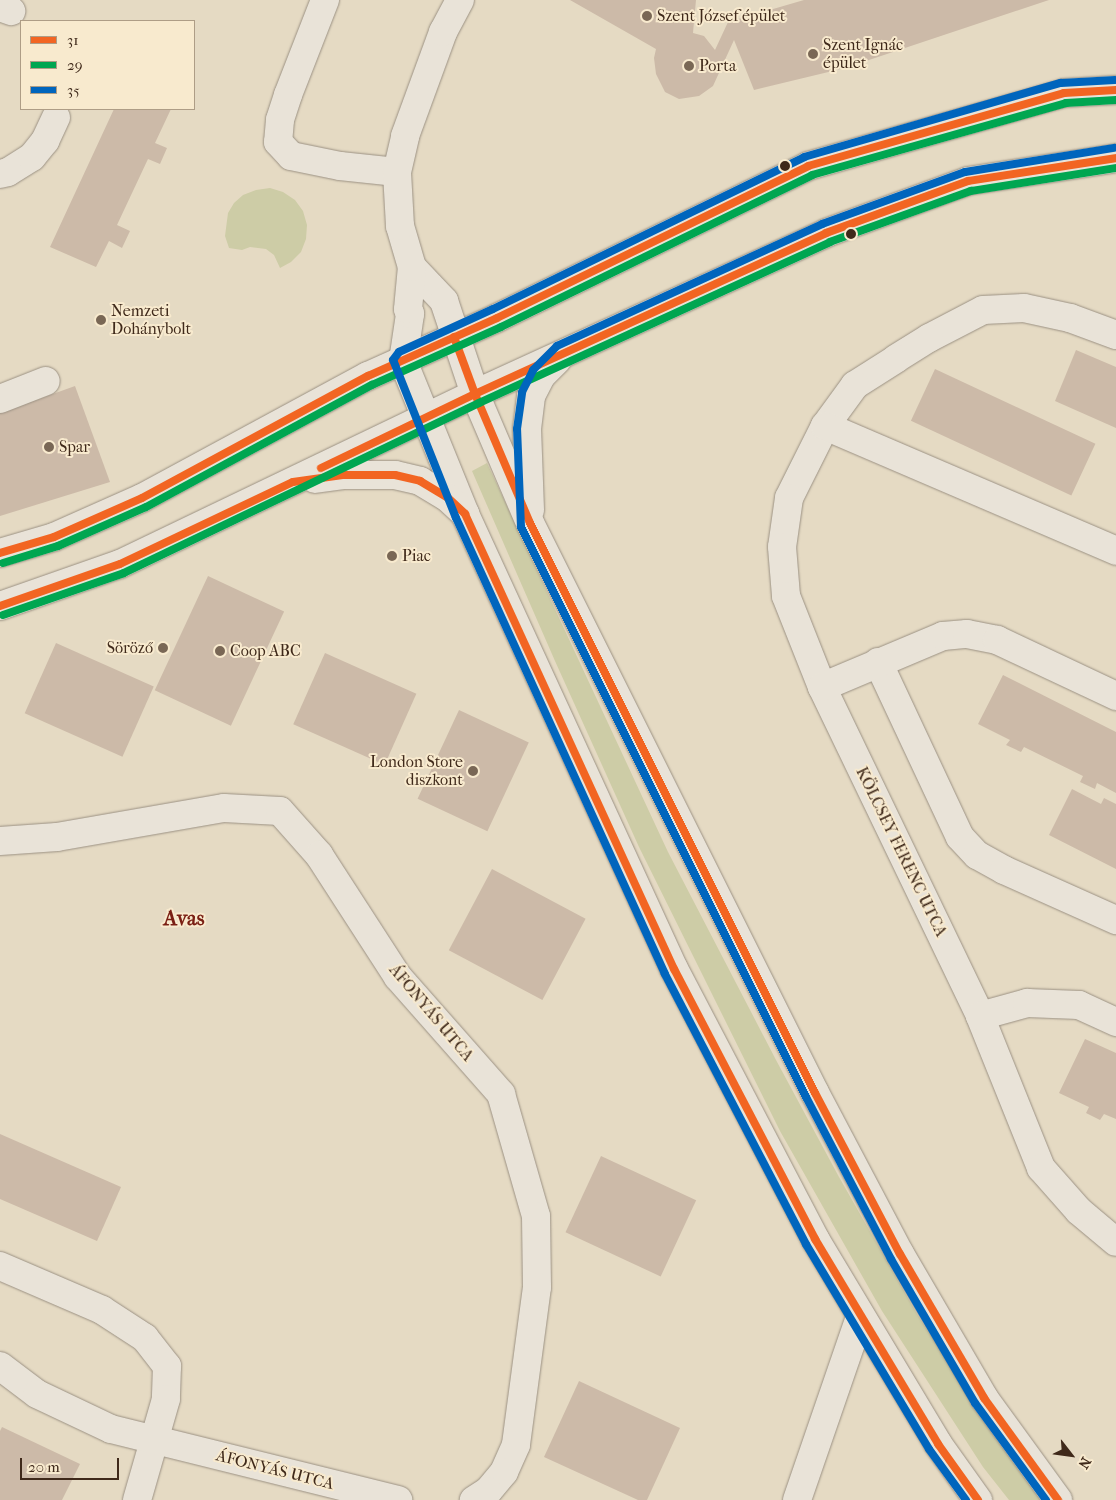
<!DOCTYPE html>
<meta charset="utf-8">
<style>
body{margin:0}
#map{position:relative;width:1116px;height:1500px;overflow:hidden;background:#e5dac3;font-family:"IM FELL French Canon",serif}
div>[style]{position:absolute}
.green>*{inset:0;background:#cdcca6}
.building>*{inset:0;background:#ccbaa8;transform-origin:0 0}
.roads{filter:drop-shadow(0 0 1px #9b9183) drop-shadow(0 0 1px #9b9183)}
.minor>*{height:28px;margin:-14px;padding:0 14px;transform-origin:14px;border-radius:14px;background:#e9e3d8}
.bus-1>*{height:8px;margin:-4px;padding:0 4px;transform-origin:4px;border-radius:4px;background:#f26522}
.bus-2>*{height:8px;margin:-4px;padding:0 4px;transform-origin:4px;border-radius:4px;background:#00a651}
.bus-3>*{height:8px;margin:-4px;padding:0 4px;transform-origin:4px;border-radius:4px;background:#0065bd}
.dots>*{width:14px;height:14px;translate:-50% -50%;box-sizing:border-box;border:2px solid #f8eace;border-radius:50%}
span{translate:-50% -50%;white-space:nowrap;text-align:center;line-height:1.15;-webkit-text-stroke:4px #f8eace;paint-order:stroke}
.poi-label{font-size:16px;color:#3f291a}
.left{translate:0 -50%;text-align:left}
.right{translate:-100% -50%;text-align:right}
.street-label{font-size:16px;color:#3f291a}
.district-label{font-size:21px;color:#7a1f14;font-weight:700}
.legend{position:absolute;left:20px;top:20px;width:175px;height:90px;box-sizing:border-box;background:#f8eace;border:1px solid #ae9d86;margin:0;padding:6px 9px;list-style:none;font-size:15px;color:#3f291a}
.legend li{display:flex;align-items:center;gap:10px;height:25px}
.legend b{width:25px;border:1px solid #ae9d86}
.north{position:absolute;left:1046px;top:1430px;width:50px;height:50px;-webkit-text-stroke:4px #f8eace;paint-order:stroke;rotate:120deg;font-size:14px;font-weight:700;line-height:20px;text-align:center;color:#3f291a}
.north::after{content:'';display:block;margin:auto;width:18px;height:22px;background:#3f291a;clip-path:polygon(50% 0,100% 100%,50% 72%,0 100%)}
.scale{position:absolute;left:20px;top:1458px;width:99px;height:22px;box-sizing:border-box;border:2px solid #3f291a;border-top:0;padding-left:6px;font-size:15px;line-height:18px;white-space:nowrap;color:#3f291a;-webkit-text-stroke:4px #f8eace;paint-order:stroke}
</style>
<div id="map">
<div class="green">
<i style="clip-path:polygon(270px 188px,283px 192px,295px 200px,303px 211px,307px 225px,306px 239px,301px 252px,291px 262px,280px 268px,274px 255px,266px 249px,250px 247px,242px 250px,229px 248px,225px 236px,228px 213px,234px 203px,243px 195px,256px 190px)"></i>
<i style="clip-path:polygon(487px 463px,668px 852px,776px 1060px,839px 1177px,917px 1314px,990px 1429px,1042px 1500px,1009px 1500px,983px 1467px,882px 1311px,780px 1131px,639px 847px,555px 661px,472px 471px)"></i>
</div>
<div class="building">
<i style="clip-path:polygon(570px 0,696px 0,693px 33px,704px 36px,715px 50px,728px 22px,804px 0,1049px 0,845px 68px,754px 90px,734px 40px,713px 86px,699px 96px,679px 99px,665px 92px,656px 74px,654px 58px,656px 49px)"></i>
<i style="clip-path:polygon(114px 109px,171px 109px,155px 143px,167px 148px,160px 164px,148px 159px,117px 225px,130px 231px,122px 248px,109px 241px,96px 267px,50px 247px)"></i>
<i style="clip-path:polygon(1076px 350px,1116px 367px,1116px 428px,1055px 401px)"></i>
<i style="left:935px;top:369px;width:177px;height:57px;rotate:25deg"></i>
<i style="clip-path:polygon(75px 386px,110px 482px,0 516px,0 413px)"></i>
<i style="left:208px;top:576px;width:84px;height:126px;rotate:25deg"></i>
<i style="left:56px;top:643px;width:107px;height:77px;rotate:24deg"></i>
<i style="left:325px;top:653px;width:100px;height:78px;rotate:24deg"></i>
<i style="clip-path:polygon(1003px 675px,1116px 732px,1116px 793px,1097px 783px,1095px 789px,1080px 782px,1083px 776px,1024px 747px,1021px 752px,1006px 745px,1010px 740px,978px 724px)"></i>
<i style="left:459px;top:710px;width:77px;height:98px;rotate:25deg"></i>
<i style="clip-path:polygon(1072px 789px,1101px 804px,1104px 798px,1116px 804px,1116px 869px,1049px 835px)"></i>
<i style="left:492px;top:869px;width:106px;height:92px;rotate:28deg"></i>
<i style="clip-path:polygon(1085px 1039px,1116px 1053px,1116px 1119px,1104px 1114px,1100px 1120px,1086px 1113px,1089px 1107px,1059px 1093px)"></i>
<i style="clip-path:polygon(0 1134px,121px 1187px,97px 1241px,0 1199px)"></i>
<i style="left:601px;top:1156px;width:105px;height:84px;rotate:25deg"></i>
<i style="clip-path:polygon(579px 1381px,680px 1428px,647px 1500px,638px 1500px,544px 1457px)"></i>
<i style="clip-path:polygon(2px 1427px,80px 1464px,62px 1500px,0 1500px,0 1431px)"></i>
</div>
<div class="roads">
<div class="minor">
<i style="left:325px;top:0;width:102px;rotate:111.3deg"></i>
<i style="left:288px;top:95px;width:26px;rotate:108deg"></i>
<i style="left:280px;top:120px;width:22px;rotate:95deg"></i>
<i style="left:278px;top:142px;width:19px;rotate:47deg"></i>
<i style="left:291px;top:156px;width:50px;rotate:11.5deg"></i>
<i style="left:340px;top:166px;width:57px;rotate:6deg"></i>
<i style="left:0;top:7px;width:12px;rotate:20deg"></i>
<i style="left:0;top:174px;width:8px;rotate:-14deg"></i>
<i style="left:8px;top:172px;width:28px;rotate:-32deg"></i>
<i style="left:32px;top:157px;width:21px;rotate:-51deg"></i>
<i style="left:45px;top:141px;width:26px;rotate:-65deg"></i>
<i style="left:412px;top:267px;width:47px;rotate:46.7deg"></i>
<i style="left:444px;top:301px;width:98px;rotate:71.6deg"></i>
<i style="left:475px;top:394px;width:140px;rotate:66.9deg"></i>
<i style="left:530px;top:523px;width:637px;rotate:63.43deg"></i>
<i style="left:815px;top:1093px;width:182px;rotate:62.2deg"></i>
<i style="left:900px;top:1254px;width:167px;rotate:59.7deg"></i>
<i style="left:984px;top:1398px;width:126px;rotate:54deg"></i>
<i style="left:1116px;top:335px;width:49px;rotate:-159.7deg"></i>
<i style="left:1070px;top:318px;width:47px;rotate:-167.7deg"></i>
<i style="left:1024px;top:308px;width:41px;rotate:177.2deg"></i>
<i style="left:983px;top:310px;width:61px;rotate:152.6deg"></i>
<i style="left:929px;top:338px;width:39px;rotate:148deg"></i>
<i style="left:896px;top:359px;width:49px;rotate:147.6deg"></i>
<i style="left:855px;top:385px;width:51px;rotate:126.2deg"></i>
<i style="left:825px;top:426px;width:80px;rotate:116.6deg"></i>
<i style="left:789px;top:498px;width:49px;rotate:98.1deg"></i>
<i style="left:782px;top:547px;width:49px;rotate:85.3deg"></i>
<i style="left:786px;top:596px;width:98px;rotate:68.4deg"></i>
<i style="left:822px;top:687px;width:365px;rotate:64.3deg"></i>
<i style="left:980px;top:1016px;width:164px;rotate:68.1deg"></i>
<i style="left:1041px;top:1168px;width:57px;rotate:48.5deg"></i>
<i style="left:1079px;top:1211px;width:48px;rotate:40deg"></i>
<i style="left:403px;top:361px;width:165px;rotate:67.9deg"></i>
<i style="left:465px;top:514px;width:501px;rotate:65.33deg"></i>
<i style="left:674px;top:969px;width:305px;rotate:62.4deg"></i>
<i style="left:815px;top:1239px;width:239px;rotate:59deg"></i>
<i style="left:938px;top:1444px;width:69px;rotate:54.5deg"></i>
<i style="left:403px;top:361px;width:48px;rotate:-81.5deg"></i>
<i style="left:410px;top:314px;width:5px;rotate:-112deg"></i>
<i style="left:408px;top:309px;width:42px;rotate:-84.6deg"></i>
<i style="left:412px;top:267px;width:43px;rotate:-106.3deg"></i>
<i style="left:400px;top:226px;width:54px;rotate:-93.2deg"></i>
<i style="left:397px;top:172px;width:37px;rotate:-77deg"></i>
<i style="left:405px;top:136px;width:111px;rotate:-69.9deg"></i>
<i style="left:443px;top:32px;width:36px;rotate:-62deg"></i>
<i style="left:0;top:399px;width:49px;rotate:-21.4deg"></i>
<i style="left:825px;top:426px;width:317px;rotate:23.2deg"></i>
<i style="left:315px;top:479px;width:28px;rotate:-8deg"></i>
<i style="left:343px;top:475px;width:52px"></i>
<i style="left:395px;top:475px;width:26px;rotate:13deg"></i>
<i style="left:420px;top:481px;width:31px;rotate:31deg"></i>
<i style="left:447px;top:497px;width:25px;rotate:43deg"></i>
<i style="left:530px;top:510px;width:81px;rotate:-92.1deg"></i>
<i style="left:527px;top:429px;width:33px;rotate:-83deg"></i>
<i style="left:531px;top:396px;width:22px;rotate:-63deg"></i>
<i style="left:541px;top:376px;width:23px;rotate:-45deg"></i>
<i style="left:0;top:553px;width:56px;rotate:-16.5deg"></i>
<i style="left:54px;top:537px;width:96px;rotate:-23.9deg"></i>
<i style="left:142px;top:498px;width:257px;rotate:-28.4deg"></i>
<i style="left:368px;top:376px;width:141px;rotate:-24.2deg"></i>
<i style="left:497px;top:318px;width:346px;rotate:-26deg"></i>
<i style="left:808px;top:166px;width:266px;rotate:-15.9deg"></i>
<i style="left:1064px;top:93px;width:52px;rotate:-3.3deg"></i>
<i style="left:0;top:606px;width:127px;rotate:-19.3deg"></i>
<i style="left:120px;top:564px;width:394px;rotate:-25.6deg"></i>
<i style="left:475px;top:394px;width:386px;rotate:-24.6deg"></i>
<i style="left:826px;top:233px;width:151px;rotate:-20.1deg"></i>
<i style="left:968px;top:181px;width:150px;rotate:-8.8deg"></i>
<i style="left:878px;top:662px;width:193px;rotate:64.9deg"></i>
<i style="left:960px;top:837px;width:25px;rotate:47deg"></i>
<i style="left:977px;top:855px;width:31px;rotate:29deg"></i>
<i style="left:1004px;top:870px;width:123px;rotate:24.1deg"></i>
<i style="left:822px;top:687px;width:131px;rotate:-22.9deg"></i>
<i style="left:943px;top:636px;width:24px;rotate:-5deg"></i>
<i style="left:967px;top:634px;width:31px;rotate:11deg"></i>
<i style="left:997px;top:640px;width:132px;rotate:25.2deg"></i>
<i style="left:0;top:841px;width:57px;rotate:-4deg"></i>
<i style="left:57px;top:837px;width:169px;rotate:-9.9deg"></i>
<i style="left:224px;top:808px;width:56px;rotate:3.1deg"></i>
<i style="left:280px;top:811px;width:59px;rotate:48.4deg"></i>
<i style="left:319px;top:855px;width:145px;rotate:57.1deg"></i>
<i style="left:398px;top:977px;width:156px;rotate:48.6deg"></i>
<i style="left:501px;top:1094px;width:127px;rotate:74deg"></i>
<i style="left:536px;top:1216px;width:71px;rotate:89.2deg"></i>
<i style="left:537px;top:1287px;width:159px;rotate:97.6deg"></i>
<i style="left:516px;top:1445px;width:30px;rotate:114deg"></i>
<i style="left:504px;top:1472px;width:25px;rotate:130deg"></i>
<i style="left:488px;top:1491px;width:17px;rotate:147deg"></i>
<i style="left:980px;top:1016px;width:49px;rotate:-15.5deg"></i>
<i style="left:1027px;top:1003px;width:52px;rotate:2.2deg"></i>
<i style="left:1079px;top:1005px;width:41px;rotate:24.7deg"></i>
<i style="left:0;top:1266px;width:111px;rotate:23.3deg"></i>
<i style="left:102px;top:1310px;width:51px;rotate:33.1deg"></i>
<i style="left:145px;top:1338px;width:36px;rotate:52deg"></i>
<i style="left:167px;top:1366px;width:33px;rotate:92deg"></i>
<i style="left:166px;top:1399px;width:105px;rotate:106deg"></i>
<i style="left:0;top:1366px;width:46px;rotate:37.1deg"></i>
<i style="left:37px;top:1394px;width:82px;rotate:25.3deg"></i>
<i style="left:111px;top:1429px;width:296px;rotate:13.9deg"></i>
<i style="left:797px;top:1500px;width:194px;rotate:-71deg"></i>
</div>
</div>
<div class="bus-1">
<i style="left:454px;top:337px;width:61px;rotate:69.8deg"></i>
<i style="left:475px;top:394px;width:140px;rotate:66.9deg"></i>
<i style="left:530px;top:523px;width:637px;rotate:63.43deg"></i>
<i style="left:815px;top:1093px;width:182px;rotate:62.2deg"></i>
<i style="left:900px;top:1254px;width:167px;rotate:59.7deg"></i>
<i style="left:984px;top:1398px;width:126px;rotate:54deg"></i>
<i style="left:321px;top:468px;width:171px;rotate:-25.7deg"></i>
<i style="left:475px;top:394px;width:386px;rotate:-24.6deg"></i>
<i style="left:826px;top:233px;width:151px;rotate:-20.1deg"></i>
<i style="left:968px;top:181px;width:150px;rotate:-8.8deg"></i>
<i style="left:0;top:553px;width:56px;rotate:-16.5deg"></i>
<i style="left:54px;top:537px;width:96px;rotate:-23.9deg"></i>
<i style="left:142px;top:498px;width:257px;rotate:-28.4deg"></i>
<i style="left:368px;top:376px;width:141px;rotate:-24.2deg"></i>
<i style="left:497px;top:318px;width:346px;rotate:-26deg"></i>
<i style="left:808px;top:166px;width:266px;rotate:-15.9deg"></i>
<i style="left:1064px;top:93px;width:52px;rotate:-3.3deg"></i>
<i style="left:0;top:606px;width:127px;rotate:-19.3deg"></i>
<i style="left:120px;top:564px;width:191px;rotate:-25.4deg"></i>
<i style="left:293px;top:482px;width:50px;rotate:-8deg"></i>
<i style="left:343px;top:475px;width:52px"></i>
<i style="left:395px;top:475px;width:26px;rotate:13deg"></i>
<i style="left:420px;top:481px;width:31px;rotate:31deg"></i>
<i style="left:447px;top:497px;width:25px;rotate:43deg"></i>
<i style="left:465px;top:514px;width:501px;rotate:65.33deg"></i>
<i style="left:674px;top:969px;width:305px;rotate:62.4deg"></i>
<i style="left:815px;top:1239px;width:239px;rotate:59deg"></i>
<i style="left:938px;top:1444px;width:69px;rotate:54.5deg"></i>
</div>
<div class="bus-2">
<i style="left:3px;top:563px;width:58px;rotate:-17.2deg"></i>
<i style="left:58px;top:546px;width:96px;rotate:-23.9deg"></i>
<i style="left:146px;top:507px;width:257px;rotate:-28.4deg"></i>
<i style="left:372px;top:385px;width:141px;rotate:-24.2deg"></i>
<i style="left:501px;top:327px;width:346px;rotate:-26deg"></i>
<i style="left:812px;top:175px;width:264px;rotate:-15.8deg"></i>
<i style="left:1066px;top:103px;width:50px;rotate:-3.4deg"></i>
<i style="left:3px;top:615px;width:128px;rotate:-19.1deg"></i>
<i style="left:124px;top:573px;width:394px;rotate:-25.6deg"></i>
<i style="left:479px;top:403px;width:386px;rotate:-24.6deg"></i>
<i style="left:830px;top:242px;width:150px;rotate:-19.9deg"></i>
<i style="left:971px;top:191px;width:147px;rotate:-9deg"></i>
</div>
<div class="bus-3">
<i style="left:966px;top:1500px;width:63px;rotate:-126deg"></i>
<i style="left:929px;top:1449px;width:239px;rotate:-121deg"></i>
<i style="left:806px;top:1244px;width:305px;rotate:-117.6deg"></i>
<i style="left:665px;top:974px;width:502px;rotate:-114.62deg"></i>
<i style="left:456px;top:518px;width:170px;rotate:-111.7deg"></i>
<i style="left:393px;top:360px;width:10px;rotate:-53deg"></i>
<i style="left:399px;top:352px;width:103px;rotate:-24.6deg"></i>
<i style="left:493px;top:309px;width:346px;rotate:-26deg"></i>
<i style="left:804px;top:157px;width:267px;rotate:-16.1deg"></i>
<i style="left:1061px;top:83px;width:54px;rotate:-3.2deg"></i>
<i style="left:1046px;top:1500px;width:120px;rotate:-126.2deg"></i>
<i style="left:975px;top:1403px;width:167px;rotate:-120.3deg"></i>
<i style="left:891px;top:1259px;width:183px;rotate:-117.7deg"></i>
<i style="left:806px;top:1097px;width:637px;rotate:-116.57deg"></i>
<i style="left:521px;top:527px;width:98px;rotate:-92.3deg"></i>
<i style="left:517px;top:429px;width:37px;rotate:-82deg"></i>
<i style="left:522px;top:392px;width:25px;rotate:-63deg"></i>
<i style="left:533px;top:370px;width:34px;rotate:-45deg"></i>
<i style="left:557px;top:346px;width:292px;rotate:-24.7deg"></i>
<i style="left:822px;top:224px;width:152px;rotate:-20deg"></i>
<i style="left:965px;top:172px;width:151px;rotate:-9.2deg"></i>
</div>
<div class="dots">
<i style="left:647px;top:16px;background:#796755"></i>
<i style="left:813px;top:54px;background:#796755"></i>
<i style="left:689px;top:66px;background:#796755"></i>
<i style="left:785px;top:166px;background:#3f291a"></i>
<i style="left:851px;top:234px;background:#3f291a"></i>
<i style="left:101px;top:320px;background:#796755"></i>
<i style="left:49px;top:447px;background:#796755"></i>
<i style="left:392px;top:556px;background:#796755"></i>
<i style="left:163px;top:648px;background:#796755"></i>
<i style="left:220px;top:651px;background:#796755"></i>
<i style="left:473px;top:771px;background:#796755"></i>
</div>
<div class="poi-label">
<span class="left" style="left:657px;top:16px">Szent József épület</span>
<span class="left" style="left:823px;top:54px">Szent Ignác<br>épület</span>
<span class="left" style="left:699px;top:66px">Porta</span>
<span class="left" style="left:111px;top:320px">Nemzeti<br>Dohánybolt</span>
<span class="left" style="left:59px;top:447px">Spar</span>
<span class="left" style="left:402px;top:556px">Piac</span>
<span class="right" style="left:153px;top:648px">Söröző</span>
<span class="left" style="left:230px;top:651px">Coop ABC</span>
<span class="right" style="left:463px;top:771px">London Store<br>diszkont</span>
</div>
<div class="street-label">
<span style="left:901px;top:852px;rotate:64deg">KÖLCSEY FERENC UTCA</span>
<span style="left:431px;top:1013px;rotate:50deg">ÁFONYÁS UTCA</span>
<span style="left:275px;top:1470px;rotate:14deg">ÁFONYÁS UTCA</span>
</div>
<div class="district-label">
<span style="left:184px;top:918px">Avas</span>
</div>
<ul class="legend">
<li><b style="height:6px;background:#f26522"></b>31</li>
<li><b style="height:6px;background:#00a651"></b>29</li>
<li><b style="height:6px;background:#0065bd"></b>35</li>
</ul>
<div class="north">N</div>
<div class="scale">20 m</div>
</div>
